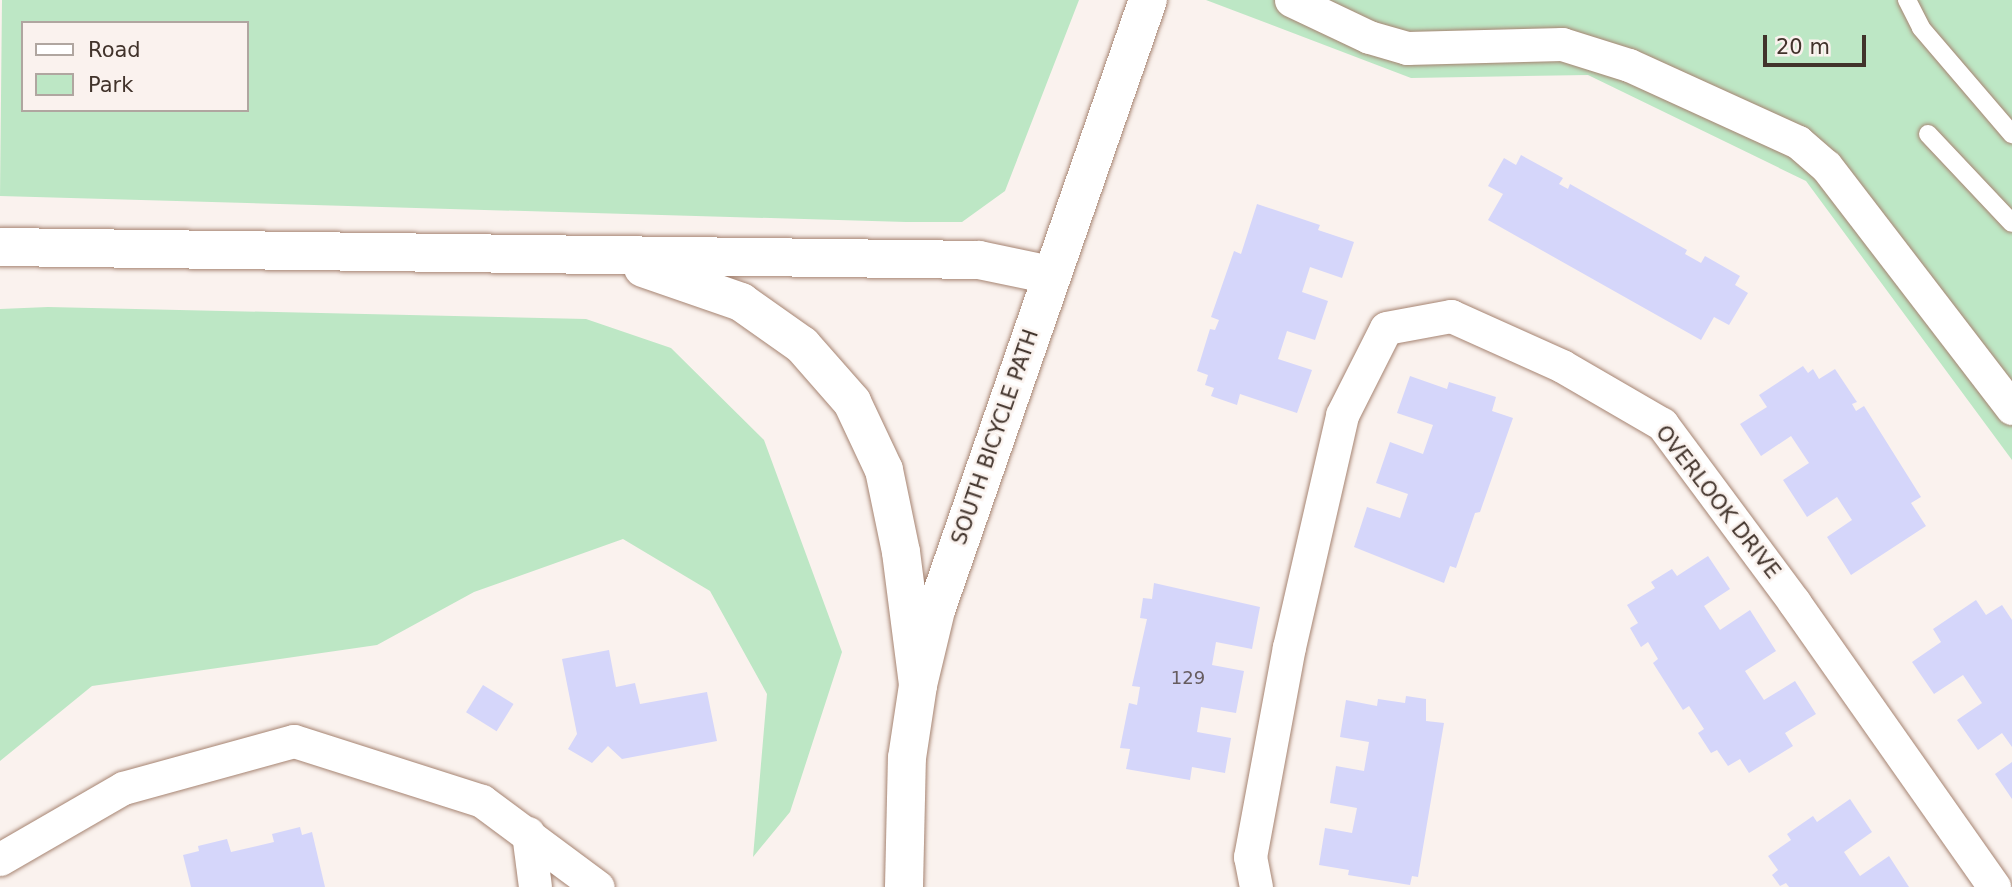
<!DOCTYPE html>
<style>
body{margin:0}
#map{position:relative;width:2012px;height:887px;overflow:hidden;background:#faf2ee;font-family:"DejaVu Sans",sans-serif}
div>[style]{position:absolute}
.green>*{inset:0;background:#bde7c5}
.building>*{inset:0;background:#d5d6fa;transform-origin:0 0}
.roads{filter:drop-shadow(0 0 2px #a68472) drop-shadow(0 0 2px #a68472)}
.service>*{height:18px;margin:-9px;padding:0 9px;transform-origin:9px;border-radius:9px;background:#fff}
.minor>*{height:33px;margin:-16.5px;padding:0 16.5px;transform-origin:16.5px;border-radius:16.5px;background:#fff}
.tertiary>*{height:38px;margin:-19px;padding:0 19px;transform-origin:19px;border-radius:19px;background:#fff}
.trunk>*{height:38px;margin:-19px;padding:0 19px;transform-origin:19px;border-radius:19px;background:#fff}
span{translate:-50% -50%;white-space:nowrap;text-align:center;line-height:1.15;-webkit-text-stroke:5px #faf2ee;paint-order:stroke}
.number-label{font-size:18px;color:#665c5f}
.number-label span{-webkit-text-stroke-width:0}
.street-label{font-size:21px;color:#41332b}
.legend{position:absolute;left:21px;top:21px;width:228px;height:91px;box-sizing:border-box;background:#faf2ee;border:2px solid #b0a6a0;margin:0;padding:9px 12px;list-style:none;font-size:21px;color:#41332b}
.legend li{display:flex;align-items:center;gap:14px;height:35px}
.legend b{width:35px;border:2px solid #b0a6a0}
.scale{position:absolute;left:1763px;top:35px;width:103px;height:32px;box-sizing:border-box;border:4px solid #41332b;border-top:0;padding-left:9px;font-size:21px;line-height:24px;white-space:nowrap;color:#41332b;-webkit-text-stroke:5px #faf2ee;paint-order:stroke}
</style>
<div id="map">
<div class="green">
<i style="clip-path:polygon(evenodd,2px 0,1079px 0,1005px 191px,962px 222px,906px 222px,0 196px,2px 0,23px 23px,247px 23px,247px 110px,23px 110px,23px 23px)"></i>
<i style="clip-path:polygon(1206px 0,2012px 0,2012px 460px,1806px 181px,1588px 75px,1411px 78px)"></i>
<i style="clip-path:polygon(48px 307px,586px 319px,671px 348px,764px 440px,842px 652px,790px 812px,753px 857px,767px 694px,710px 591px,623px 539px,474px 592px,377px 645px,92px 686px,0 761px,0 309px)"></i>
</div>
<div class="building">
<i style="clip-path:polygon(1521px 155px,1563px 178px,1559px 184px,1568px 189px,1570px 184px,1687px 250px,1685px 254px,1701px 263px,1705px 256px,1740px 276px,1735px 285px,1748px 293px,1729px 325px,1714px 317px,1701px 340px,1488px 220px,1503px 194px,1488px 186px,1504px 158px,1516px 165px)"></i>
<i style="clip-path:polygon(1257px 204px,1320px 225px,1318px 230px,1354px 242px,1342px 278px,1310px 267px,1302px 292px,1328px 301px,1315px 340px,1287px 331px,1278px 359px,1312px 370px,1297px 413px,1240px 394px,1237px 405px,1211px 396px,1214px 388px,1205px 385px,1208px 375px,1197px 371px,1210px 329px,1215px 330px,1219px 320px,1211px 317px,1234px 251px,1241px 254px)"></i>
<i style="clip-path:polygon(1803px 366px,1808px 373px,1813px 369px,1819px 379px,1835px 369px,1857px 402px,1852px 404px,1856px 411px,1864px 406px,1921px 497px,1911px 503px,1926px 526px,1851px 575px,1827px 537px,1852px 520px,1837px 497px,1807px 517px,1783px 480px,1809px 463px,1791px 436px,1761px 456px,1740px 424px,1767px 407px,1759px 395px)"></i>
<i style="clip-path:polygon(1410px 376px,1447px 389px,1449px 382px,1496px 397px,1492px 411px,1513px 418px,1480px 512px,1475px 513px,1456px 568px,1450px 566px,1444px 583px,1354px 547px,1367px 507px,1400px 518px,1408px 494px,1376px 483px,1390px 442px,1423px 454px,1433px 425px,1397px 413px)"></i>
<i style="clip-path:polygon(1708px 556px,1730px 589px,1704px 606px,1720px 630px,1750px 610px,1776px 651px,1745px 671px,1764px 700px,1795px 681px,1816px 714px,1785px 733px,1793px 746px,1749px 773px,1740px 759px,1728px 766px,1717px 750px,1711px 753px,1698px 733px,1704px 729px,1689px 706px,1683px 710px,1653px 663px,1658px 659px,1648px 642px,1641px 647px,1630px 628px,1638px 623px,1627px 605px,1655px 588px,1651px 582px,1672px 569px,1677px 576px)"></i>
<i style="clip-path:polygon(1154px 583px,1260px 607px,1252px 649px,1216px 642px,1212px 665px,1244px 671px,1236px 713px,1201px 707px,1197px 732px,1231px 738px,1225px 773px,1192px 767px,1190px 780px,1126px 769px,1130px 749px,1120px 748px,1129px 703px,1137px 705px,1140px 687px,1132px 686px,1147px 619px,1140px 618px,1143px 598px,1152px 599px)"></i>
<i style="clip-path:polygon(1976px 600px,1986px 615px,2002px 605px,2012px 620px,2012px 747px,2002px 733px,1978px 750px,1957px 720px,1982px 703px,1963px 675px,1934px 694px,1912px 662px,1941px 642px,1933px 629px)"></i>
<i style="clip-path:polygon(609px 650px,616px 687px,635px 683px,640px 704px,707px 692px,717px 741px,622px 759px,608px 746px,592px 763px,568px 749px,577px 734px,562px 659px)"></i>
<i style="left:483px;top:685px;width:36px;height:32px;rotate:32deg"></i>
<i style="clip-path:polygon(1406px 696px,1426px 699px,1426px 721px,1444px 723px,1418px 877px,1412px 876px,1410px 885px,1348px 875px,1349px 870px,1319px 865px,1325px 828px,1352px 833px,1357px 808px,1330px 803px,1336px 766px,1364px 771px,1369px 742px,1340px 737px,1346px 700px,1377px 706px,1378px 699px,1405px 703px)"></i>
<i style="clip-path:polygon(2012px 762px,2012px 799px,1995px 774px)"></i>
<i style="clip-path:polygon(1850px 799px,1872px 832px,1844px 852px,1860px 876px,1889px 856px,1909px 887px,1789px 887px,1786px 883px,1780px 886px,1772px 875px,1778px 870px,1768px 856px,1791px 840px,1787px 834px,1813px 816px,1817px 822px)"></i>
<i style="clip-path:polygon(300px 827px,302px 835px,312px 832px,325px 887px,191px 887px,183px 855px,199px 851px,198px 846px,227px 839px,231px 852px,274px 842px,272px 834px)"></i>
</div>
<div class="roads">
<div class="service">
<i style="left:1907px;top:0;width:31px;rotate:63deg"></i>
<i style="left:1921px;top:28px;width:140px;rotate:49.4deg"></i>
<i style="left:1928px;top:134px;width:122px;rotate:46.7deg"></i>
</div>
<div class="minor">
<i style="left:1291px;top:0;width:86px;rotate:25.4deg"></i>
<i style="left:1369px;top:37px;width:40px;rotate:16deg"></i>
<i style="left:1407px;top:48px;width:155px;rotate:-1.5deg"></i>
<i style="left:1562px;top:44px;width:70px;rotate:17.4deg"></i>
<i style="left:1629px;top:65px;width:186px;rotate:24.5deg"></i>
<i style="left:1798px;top:142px;width:37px;rotate:41deg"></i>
<i style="left:1826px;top:166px;width:305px;rotate:52.5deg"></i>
<i style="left:528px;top:833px;width:54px;rotate:82.6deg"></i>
<i style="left:0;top:859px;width:142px;rotate:-30deg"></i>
<i style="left:123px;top:788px;width:177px;rotate:-15.4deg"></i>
<i style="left:294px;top:741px;width:197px;rotate:17.7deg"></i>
<i style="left:482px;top:801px;width:144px;rotate:36.6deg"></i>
<i style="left:1256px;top:887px;width:31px;rotate:-101deg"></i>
<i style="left:1250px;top:857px;width:214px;rotate:-79.5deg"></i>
<i style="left:1289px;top:647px;width:238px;rotate:-77.1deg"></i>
<i style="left:1342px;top:415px;width:97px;rotate:-63.2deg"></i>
<i style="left:1386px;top:328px;width:66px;rotate:-10.5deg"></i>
<i style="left:1451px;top:316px;width:122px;rotate:24.2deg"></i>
<i style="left:1562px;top:366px;width:116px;rotate:30.1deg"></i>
<i style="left:1662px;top:424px;width:222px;rotate:53.4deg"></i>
<i style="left:1794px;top:602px;width:348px;rotate:54.9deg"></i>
</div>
<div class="tertiary">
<i style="left:904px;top:887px;width:129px;rotate:-88.7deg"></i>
<i style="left:907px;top:758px;width:74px;rotate:-81.4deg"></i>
<i style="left:918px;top:685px;width:77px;rotate:-76.5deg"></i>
<i style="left:936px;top:610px;width:646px;rotate:-70.84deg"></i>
</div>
<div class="trunk">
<i style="left:0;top:247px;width:979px;rotate:0.76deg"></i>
<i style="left:979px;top:260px;width:74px;rotate:11.8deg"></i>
<i style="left:643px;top:268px;width:104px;rotate:19.1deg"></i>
<i style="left:741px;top:302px;width:75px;rotate:35.2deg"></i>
<i style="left:802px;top:345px;width:76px;rotate:48.7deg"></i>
<i style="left:852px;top:402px;width:75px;rotate:64.8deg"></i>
<i style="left:884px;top:470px;width:84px;rotate:78.3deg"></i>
<i style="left:901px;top:552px;width:134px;rotate:82.7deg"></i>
</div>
</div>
<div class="number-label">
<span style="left:1188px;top:678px">129</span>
</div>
<div class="street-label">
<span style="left:995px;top:437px;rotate:-71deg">SOUTH BICYCLE PATH</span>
<span style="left:1718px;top:502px;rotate:52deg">OVERLOOK DRIVE</span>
</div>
<ul class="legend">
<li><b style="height:9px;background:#fff"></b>Road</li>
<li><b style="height:19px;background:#bde7c5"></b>Park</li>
</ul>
<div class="scale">20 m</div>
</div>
